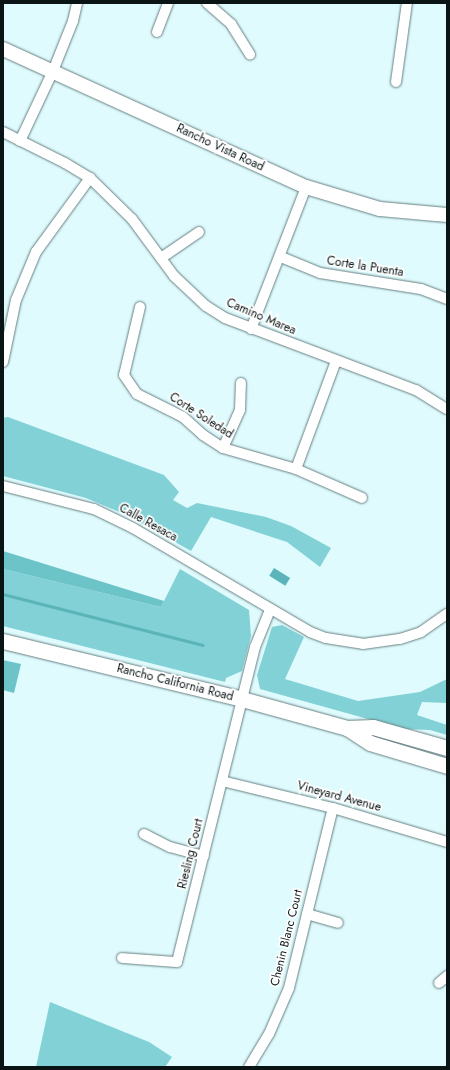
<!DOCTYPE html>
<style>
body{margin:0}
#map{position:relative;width:450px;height:1070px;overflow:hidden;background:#dffbfd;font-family:Jost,sans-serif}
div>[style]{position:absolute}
.green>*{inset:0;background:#82d1d6}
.forest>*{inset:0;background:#6cc4c9}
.water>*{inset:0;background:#5bb4b9;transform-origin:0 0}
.stream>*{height:2.5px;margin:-1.25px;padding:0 1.25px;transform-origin:1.25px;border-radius:1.25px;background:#5bb4b9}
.roads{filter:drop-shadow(0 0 1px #667f81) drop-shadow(0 0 1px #667f81)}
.street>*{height:10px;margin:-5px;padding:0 5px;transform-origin:5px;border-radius:5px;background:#fff}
.secondary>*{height:14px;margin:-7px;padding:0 7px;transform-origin:7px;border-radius:7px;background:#fff}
.primary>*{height:15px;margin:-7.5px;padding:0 7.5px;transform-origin:7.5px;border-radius:7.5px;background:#fff}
span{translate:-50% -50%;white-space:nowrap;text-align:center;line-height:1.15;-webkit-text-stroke:3.5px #fff;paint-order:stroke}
.street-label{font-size:12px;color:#0a1415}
.frame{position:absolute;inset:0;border:4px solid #0a1415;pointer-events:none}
</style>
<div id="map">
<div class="green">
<i style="clip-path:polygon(8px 417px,164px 475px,179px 492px,173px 500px,187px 508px,197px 503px,266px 517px,291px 526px,331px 548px,320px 567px,287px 542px,211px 517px,191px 551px,129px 516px,86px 498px,3px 476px,3px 418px)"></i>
<i style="clip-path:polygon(3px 569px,161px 607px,180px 569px,249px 610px,251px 636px,242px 671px,226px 678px,225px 682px,3px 626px)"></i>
<i style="clip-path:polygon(282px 625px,304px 637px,285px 679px,358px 701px,420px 692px,447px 679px,447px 703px,422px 702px,417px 715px,447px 725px,447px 735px,430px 730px,404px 729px,260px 689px,257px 675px,272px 627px)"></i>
<i style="clip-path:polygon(50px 1002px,149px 1042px,172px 1057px,165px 1067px,36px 1067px)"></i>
</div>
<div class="forest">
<i style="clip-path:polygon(3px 551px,164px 601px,161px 607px,3px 569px)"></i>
<i style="clip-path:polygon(3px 660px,21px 664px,14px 693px,3px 690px)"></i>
</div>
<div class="water">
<i style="left:274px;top:568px;width:19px;height:9px;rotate:32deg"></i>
</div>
<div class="stream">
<i style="left:3px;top:594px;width:206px;rotate:14.3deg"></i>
</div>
<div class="roads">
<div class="street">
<i style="left:207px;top:3px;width:32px;rotate:41deg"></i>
<i style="left:231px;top:24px;width:36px;rotate:58deg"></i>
<i style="left:157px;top:32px;width:31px;rotate:-69deg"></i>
<i style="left:396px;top:82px;width:80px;rotate:-82.1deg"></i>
<i style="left:3px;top:132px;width:69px;rotate:26.6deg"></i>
<i style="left:65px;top:163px;width:29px;rotate:31deg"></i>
<i style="left:90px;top:178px;width:59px;rotate:44.3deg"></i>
<i style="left:132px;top:219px;width:71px;rotate:53.6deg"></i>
<i style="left:174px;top:276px;width:44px;rotate:43.2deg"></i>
<i style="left:206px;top:306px;width:22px;rotate:32deg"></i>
<i style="left:225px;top:318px;width:204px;rotate:20.7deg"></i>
<i style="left:416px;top:390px;width:36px;rotate:32deg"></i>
<i style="left:20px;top:141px;width:77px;rotate:-64.8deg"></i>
<i style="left:53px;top:71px;width:54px;rotate:-68.2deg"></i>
<i style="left:73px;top:21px;width:18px;rotate:-77deg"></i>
<i style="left:281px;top:257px;width:42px;rotate:22.3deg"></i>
<i style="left:320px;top:273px;width:102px;rotate:9deg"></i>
<i style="left:421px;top:289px;width:28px;rotate:21deg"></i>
<i style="left:161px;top:258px;width:46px;rotate:-34.4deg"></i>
<i style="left:140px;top:307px;width:70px;rotate:103.2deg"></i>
<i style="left:124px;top:375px;width:23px;rotate:56deg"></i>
<i style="left:137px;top:394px;width:51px;rotate:26.6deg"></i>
<i style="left:183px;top:417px;width:27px;rotate:42deg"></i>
<i style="left:203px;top:435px;width:24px;rotate:33deg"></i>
<i style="left:223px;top:448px;width:76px;rotate:16deg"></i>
<i style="left:296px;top:469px;width:72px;rotate:23.7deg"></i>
<i style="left:251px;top:329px;width:152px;rotate:-68.8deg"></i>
<i style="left:3px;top:362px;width:63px;rotate:-78.2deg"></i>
<i style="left:16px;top:300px;width:52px;rotate:-67.4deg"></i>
<i style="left:36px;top:252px;width:92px;rotate:-53.9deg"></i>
<i style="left:223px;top:448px;width:42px;rotate:-65.9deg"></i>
<i style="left:240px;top:410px;width:27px;rotate:-88deg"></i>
<i style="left:296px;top:469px;width:115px;rotate:-69.7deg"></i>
<i style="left:3px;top:486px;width:94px;rotate:14.2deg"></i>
<i style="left:94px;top:509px;width:43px;rotate:26deg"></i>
<i style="left:133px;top:528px;width:205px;rotate:30.4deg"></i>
<i style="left:310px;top:632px;width:17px;rotate:21deg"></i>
<i style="left:326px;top:638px;width:37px;rotate:9deg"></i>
<i style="left:363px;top:644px;width:37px;rotate:-8deg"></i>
<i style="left:400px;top:639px;width:22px;rotate:-18deg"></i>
<i style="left:421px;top:632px;width:32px;rotate:-35deg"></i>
<i style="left:222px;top:781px;width:114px;rotate:13.7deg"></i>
<i style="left:333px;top:808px;width:119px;rotate:16.6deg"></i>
<i style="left:144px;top:834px;width:29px;rotate:27deg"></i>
<i style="left:170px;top:847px;width:35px;rotate:15deg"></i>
<i style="left:307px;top:914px;width:32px;rotate:16deg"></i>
<i style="left:122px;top:958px;width:55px;rotate:4.2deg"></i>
<i style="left:177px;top:962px;width:271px;rotate:-76.1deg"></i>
<i style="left:242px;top:699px;width:54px;rotate:-76deg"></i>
<i style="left:255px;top:647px;width:40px;rotate:-68deg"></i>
<i style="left:439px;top:983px;width:11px;rotate:-41deg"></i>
<i style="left:249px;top:1067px;width:39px;rotate:-59deg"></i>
<i style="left:269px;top:1034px;width:50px;rotate:-66.5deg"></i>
<i style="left:289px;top:988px;width:185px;rotate:-76.3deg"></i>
</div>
<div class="secondary">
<i style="left:3px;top:49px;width:333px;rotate:24.5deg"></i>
<i style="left:306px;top:187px;width:77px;rotate:16.6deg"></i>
<i style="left:380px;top:209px;width:67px;rotate:5.1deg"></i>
</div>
<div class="primary">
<i style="left:3px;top:641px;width:246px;rotate:13.6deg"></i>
<i style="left:242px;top:699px;width:109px;rotate:15.4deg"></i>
<i style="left:347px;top:728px;width:27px;rotate:33deg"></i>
<i style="left:370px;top:743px;width:80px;rotate:16.6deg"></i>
<i style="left:347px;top:728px;width:26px;rotate:-2deg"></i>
<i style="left:373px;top:727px;width:77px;rotate:15.8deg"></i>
</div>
</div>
<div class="street-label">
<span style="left:220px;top:148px;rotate:25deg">Rancho Vista Road</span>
<span style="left:365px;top:267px;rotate:9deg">Corte la Puenta</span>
<span style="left:261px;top:317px;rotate:23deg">Camino Marea</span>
<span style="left:201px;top:416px;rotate:33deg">Corte Soledad</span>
<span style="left:148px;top:523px;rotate:29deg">Calle Resaca</span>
<span style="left:175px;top:683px;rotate:14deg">Rancho California Road</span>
<span style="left:339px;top:797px;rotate:15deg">Vineyard Avenue</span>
<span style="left:191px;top:854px;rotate:-76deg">Riesling Court</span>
<span style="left:287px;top:938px;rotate:-76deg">Chenin Blanc Court</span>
</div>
<div class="frame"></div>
</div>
